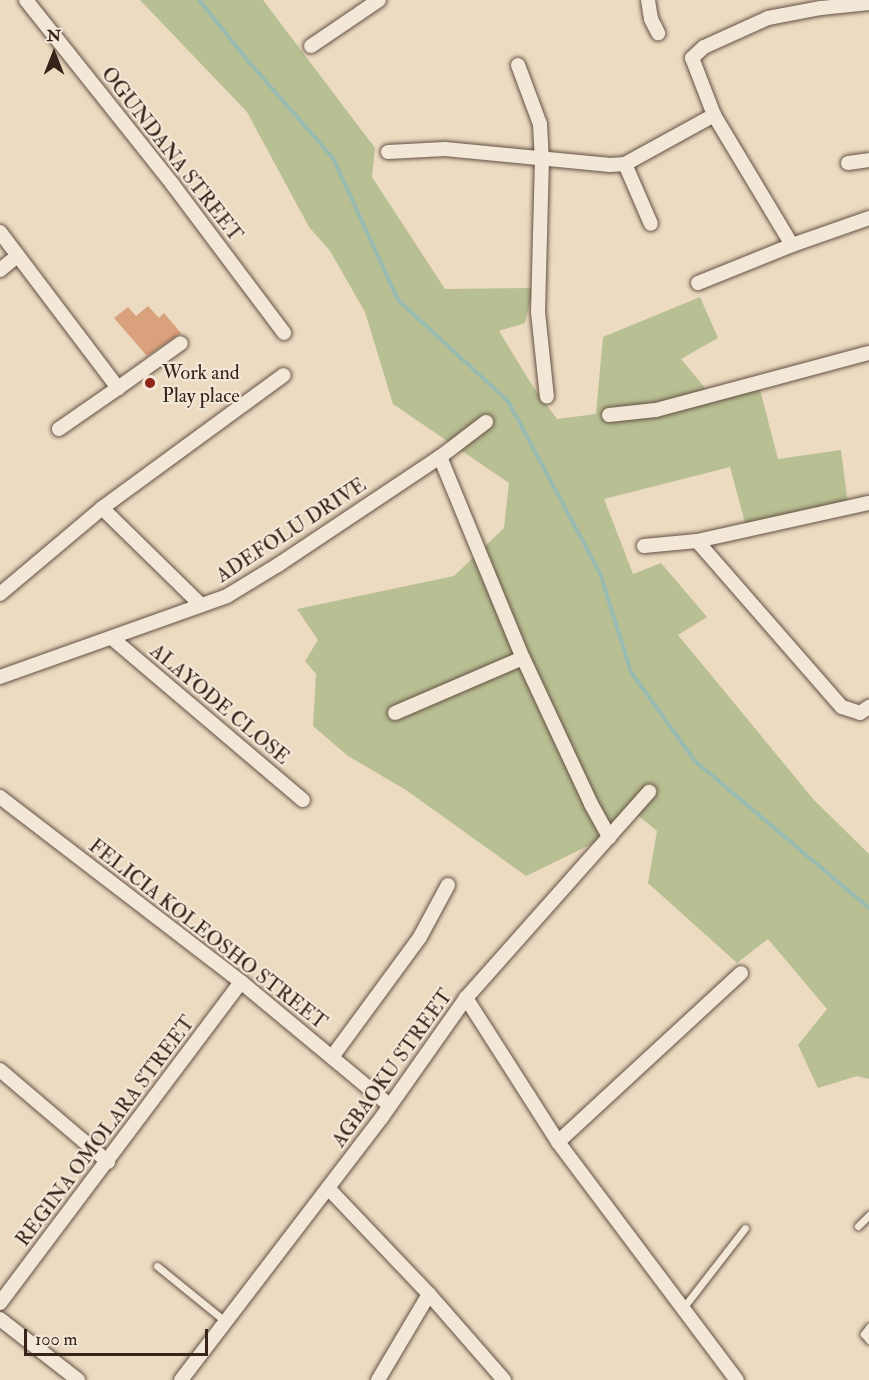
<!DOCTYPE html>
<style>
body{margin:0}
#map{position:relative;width:869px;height:1380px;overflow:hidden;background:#ecdac1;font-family:"IM FELL Double Pica",serif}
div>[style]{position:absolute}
.green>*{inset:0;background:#b8bf92}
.stream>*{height:4px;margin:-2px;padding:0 2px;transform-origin:2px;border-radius:2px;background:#99bbb1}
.building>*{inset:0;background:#daa17d}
.roads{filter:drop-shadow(0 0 2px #645144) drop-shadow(0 0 2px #645144)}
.lane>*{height:7px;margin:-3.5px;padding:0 3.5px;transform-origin:3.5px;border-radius:3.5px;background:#f3e7d7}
.street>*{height:14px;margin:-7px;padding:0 7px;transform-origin:7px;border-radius:7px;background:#f3e7d7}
.dots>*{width:16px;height:16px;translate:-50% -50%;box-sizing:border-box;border:3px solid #f3e7d7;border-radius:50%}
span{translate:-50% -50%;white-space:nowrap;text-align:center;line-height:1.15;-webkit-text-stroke:4.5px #f3e7d7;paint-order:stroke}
.street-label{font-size:20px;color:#36231a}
.poi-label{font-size:20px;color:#36231a}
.left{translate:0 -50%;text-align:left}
.north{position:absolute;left:24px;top:24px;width:60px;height:60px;-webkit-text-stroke:4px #f3e7d7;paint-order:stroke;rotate:0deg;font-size:16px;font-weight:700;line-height:24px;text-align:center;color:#36231a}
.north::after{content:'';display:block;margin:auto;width:21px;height:27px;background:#36231a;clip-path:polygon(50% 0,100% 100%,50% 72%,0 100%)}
.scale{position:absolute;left:24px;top:1329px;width:184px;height:27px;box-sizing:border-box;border:3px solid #36231a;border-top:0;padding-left:8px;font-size:18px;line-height:21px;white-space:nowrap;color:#36231a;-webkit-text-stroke:4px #f3e7d7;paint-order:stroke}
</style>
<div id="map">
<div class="green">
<i style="clip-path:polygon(140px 0,263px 0,375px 148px,372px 177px,445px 289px,533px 288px,525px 323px,499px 331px,532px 385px,557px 419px,596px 414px,603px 337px,700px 297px,718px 338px,681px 359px,710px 394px,758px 382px,778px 459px,841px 450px,848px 505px,747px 530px,730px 467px,604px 499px,633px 574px,661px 563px,707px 617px,678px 635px,814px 800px,869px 854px,869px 1079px,857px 1076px,818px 1088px,798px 1045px,827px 1009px,768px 939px,737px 963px,648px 883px,657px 831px,628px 807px,594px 843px,526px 876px,406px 790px,348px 756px,313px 726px,316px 674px,305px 661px,318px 640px,297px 609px,454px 576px,504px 528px,509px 483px,393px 404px,365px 312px,330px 251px,309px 227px,247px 112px)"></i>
</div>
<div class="stream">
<i style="left:199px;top:0;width:80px;rotate:51.1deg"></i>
<i style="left:249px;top:62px;width:128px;rotate:48.8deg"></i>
<i style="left:333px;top:158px;width:156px;rotate:65.4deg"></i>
<i style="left:398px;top:300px;width:149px;rotate:42.6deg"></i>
<i style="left:508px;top:401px;width:195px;rotate:61.9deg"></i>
<i style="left:600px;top:573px;width:104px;rotate:72.6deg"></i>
<i style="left:631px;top:672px;width:110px;rotate:54.3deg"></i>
<i style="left:695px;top:761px;width:228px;rotate:40.2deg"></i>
</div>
<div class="building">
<i style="clip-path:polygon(148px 306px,159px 318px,164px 313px,181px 333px,147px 356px,114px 318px,128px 307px,136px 316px)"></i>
</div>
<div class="roads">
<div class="lane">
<i style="left:858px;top:1226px;width:16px;rotate:-45deg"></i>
<i style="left:157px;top:1266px;width:89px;rotate:39.1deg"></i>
<i style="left:683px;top:1308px;width:101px;rotate:-52.2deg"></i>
<i style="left:869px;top:1327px;width:9px;rotate:126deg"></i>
<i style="left:864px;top:1334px;width:8px;rotate:50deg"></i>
</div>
<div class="street">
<i style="left:26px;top:0;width:236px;rotate:51.5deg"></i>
<i style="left:173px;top:185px;width:185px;rotate:53.1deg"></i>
<i style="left:648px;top:0;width:19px;rotate:81deg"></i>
<i style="left:651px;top:19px;width:16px;rotate:63deg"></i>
<i style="left:311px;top:46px;width:82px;rotate:-34.1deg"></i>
<i style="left:518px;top:65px;width:63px;rotate:69.6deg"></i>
<i style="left:540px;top:124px;width:35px;rotate:87deg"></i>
<i style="left:542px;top:159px;width:153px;rotate:91.5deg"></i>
<i style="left:538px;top:312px;width:85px;rotate:84deg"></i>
<i style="left:388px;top:152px;width:57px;rotate:-3deg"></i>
<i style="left:445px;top:149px;width:166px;rotate:5.5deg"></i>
<i style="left:610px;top:165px;width:15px;rotate:-4deg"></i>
<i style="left:625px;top:164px;width:102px;rotate:-28.8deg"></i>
<i style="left:848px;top:163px;width:21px;rotate:-8deg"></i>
<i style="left:625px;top:164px;width:65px;rotate:66.6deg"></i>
<i style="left:0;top:232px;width:196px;rotate:52.9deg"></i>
<i style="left:118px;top:388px;width:72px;rotate:145.2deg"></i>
<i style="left:792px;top:245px;width:152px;rotate:-121deg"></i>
<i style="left:714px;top:115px;width:61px;rotate:-111.1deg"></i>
<i style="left:692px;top:58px;width:16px;rotate:-43deg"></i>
<i style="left:704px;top:47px;width:70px;rotate:-24.4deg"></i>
<i style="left:768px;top:18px;width:54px;rotate:-10.7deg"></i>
<i style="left:821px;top:8px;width:48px;rotate:-5.9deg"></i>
<i style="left:0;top:270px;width:22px;rotate:-39deg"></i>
<i style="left:698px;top:283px;width:101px;rotate:-22deg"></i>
<i style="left:792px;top:245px;width:82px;rotate:-19.3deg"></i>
<i style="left:118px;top:388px;width:77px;rotate:-35.5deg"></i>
<i style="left:609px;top:415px;width:47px;rotate:-6.1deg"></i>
<i style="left:656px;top:410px;width:220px;rotate:-15deg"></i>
<i style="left:440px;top:457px;width:217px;rotate:67.6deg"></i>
<i style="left:523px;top:658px;width:161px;rotate:65deg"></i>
<i style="left:591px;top:804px;width:38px;rotate:61deg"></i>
<i style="left:102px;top:508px;width:139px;rotate:44.4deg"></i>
<i style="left:697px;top:541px;width:220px;rotate:48.9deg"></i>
<i style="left:842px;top:707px;width:19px;rotate:18deg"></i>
<i style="left:860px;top:713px;width:11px;rotate:-34deg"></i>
<i style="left:644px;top:546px;width:53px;rotate:-5.4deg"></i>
<i style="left:697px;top:541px;width:176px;rotate:-12.5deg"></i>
<i style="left:0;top:594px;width:133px;rotate:-40.1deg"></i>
<i style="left:102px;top:508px;width:225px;rotate:-36.2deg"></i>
<i style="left:113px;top:639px;width:249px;rotate:40.3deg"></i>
<i style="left:0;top:677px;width:241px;rotate:-19.6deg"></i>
<i style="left:227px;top:596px;width:60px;rotate:-31.3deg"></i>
<i style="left:278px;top:565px;width:195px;rotate:-33.7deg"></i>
<i style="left:440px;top:457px;width:58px;rotate:-37.3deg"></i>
<i style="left:395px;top:713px;width:139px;rotate:-23.3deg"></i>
<i style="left:0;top:797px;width:304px;rotate:37.5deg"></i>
<i style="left:241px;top:982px;width:192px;rotate:39.7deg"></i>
<i style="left:466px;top:998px;width:171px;rotate:57.4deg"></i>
<i style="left:558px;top:1142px;width:298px;rotate:53.1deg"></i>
<i style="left:332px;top:1057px;width:149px;rotate:-53.7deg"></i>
<i style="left:420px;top:937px;width:59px;rotate:-61.7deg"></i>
<i style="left:0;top:1070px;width:142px;rotate:40.4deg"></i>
<i style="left:558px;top:1142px;width:249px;rotate:-42.7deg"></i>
<i style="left:328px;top:1188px;width:146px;rotate:46.4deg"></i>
<i style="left:429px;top:1294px;width:114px;rotate:48.9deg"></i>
<i style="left:0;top:1303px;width:401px;rotate:-53.1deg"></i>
<i style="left:0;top:1319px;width:99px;rotate:38deg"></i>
<i style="left:181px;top:1380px;width:331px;rotate:-52.6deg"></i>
<i style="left:382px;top:1117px;width:146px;rotate:-54.8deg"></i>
<i style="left:466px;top:998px;width:276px;rotate:-48.4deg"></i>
<i style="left:378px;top:1380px;width:100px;rotate:-59.3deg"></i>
</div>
</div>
<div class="dots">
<i style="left:150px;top:383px;background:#8f2418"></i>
</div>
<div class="street-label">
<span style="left:172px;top:154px;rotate:52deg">OGUNDANA STREET</span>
<span style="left:291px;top:530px;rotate:-33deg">ADEFOLU DRIVE</span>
<span style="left:220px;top:704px;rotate:40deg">ALAYODE CLOSE</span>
<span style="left:208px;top:934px;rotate:38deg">FELICIA KOLEOSHO STREET</span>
<span style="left:392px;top:1068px;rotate:-54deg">AGBAOKU STREET</span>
<span style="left:105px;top:1131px;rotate:-53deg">REGINA OMOLARA STREET</span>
</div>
<div class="poi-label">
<span class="left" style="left:162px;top:384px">Work and<br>Play place</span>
</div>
<div class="north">N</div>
<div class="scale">100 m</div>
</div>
